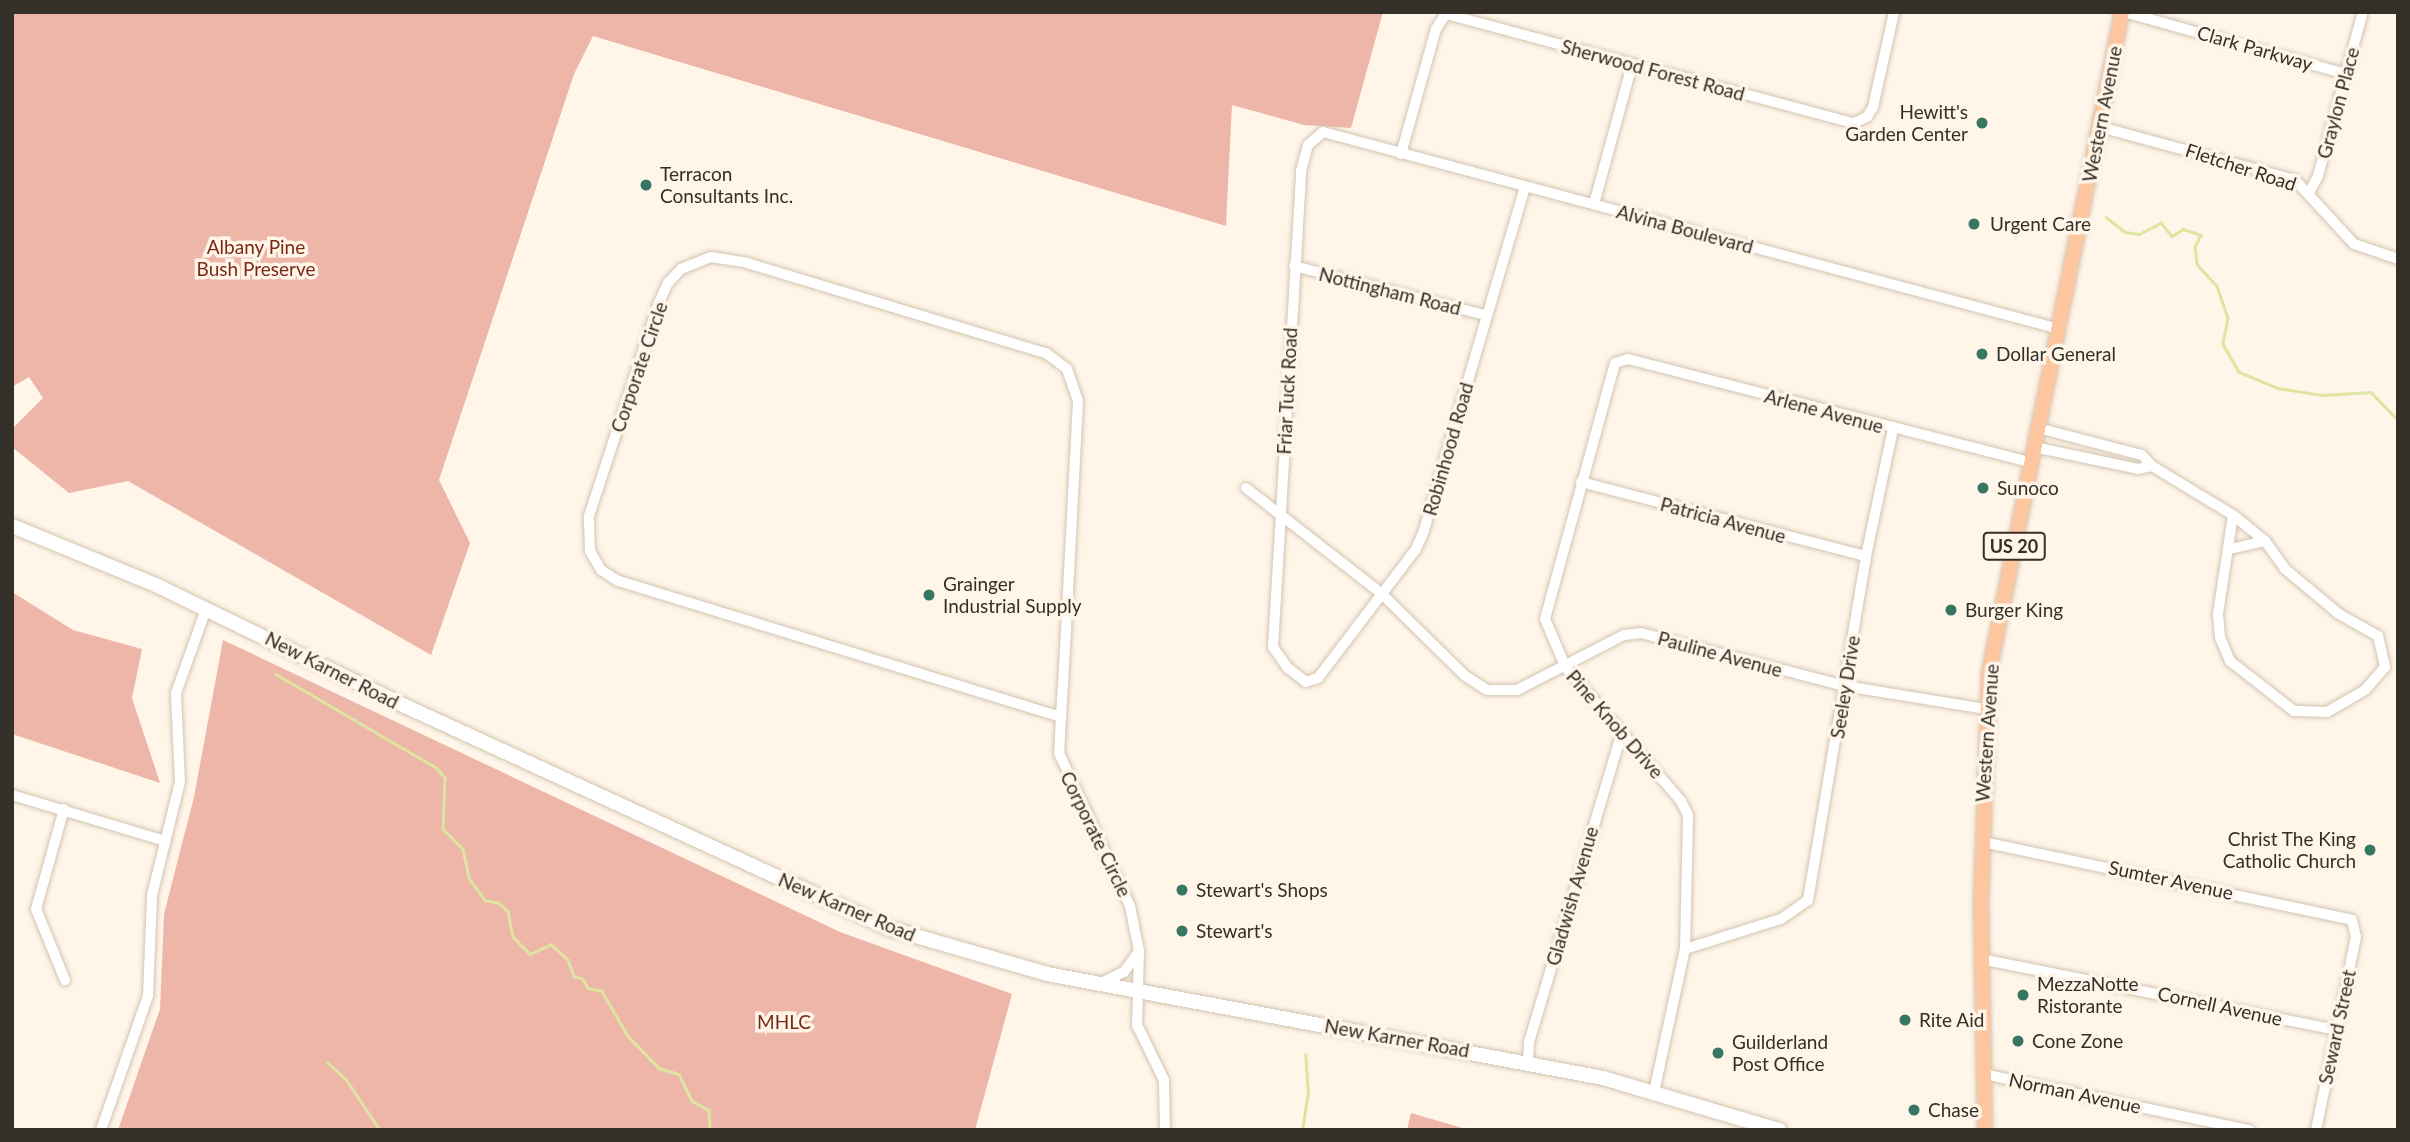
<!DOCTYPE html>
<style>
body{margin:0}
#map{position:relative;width:2410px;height:1142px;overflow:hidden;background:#fff5e9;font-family:Lato,sans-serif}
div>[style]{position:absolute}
.green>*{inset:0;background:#edb6a8}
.stream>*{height:2.5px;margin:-1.25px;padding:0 1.25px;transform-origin:1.25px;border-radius:1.25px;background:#dee5a0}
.roads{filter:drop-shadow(0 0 2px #d3c4b1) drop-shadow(0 0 2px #d3c4b1)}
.street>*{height:10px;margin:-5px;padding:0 5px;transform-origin:5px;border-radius:5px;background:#fff}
.secondary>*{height:14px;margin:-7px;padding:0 7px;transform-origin:7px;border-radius:7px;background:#fff}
.primary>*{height:14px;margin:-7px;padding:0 7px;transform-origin:7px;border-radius:7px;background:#fec69f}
.dots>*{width:19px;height:19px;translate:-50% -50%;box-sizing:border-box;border:4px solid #fff5e9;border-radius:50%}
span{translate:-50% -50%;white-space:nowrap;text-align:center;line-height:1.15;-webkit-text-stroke:7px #fff5e9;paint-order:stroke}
.shield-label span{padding:2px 5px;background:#fff5e9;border:2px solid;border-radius:5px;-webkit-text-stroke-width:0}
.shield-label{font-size:18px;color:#342f27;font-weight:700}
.street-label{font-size:19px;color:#342f27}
.poi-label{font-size:19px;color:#342f27}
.right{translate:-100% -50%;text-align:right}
.left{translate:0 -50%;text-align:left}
.park-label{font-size:19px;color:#7b2915}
.frame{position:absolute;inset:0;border:14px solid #342f27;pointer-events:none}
</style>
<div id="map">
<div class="green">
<i style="clip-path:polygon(12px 12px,1383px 12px,1351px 128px,1304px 125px,1232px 105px,1226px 226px,593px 36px,574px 74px,439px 480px,470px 543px,431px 655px,128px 481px,69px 493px,12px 447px,12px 429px,43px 398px,29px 377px,12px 387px)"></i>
<i style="clip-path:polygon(12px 592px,73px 630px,142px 649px,132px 698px,160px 783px,12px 734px)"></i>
<i style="clip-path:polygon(223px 640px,840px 932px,1012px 994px,975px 1130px,118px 1130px,160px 1009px,164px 914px,194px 797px)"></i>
<i style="clip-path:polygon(1411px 1113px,1469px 1130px,1407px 1130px)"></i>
</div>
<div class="stream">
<i style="left:2106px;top:217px;width:24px;rotate:38deg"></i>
<i style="left:2125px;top:232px;width:14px;rotate:8deg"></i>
<i style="left:2139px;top:234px;width:25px;rotate:-27deg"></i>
<i style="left:2161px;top:223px;width:17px;rotate:50deg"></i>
<i style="left:2172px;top:236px;width:13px;rotate:-32deg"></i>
<i style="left:2183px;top:229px;width:19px;rotate:18deg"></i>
<i style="left:2201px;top:235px;width:13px;rotate:117deg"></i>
<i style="left:2195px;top:247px;width:17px;rotate:83deg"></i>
<i style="left:2197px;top:264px;width:30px;rotate:48deg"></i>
<i style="left:2217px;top:286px;width:34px;rotate:71deg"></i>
<i style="left:2228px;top:318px;width:26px;rotate:101deg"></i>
<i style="left:2223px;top:344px;width:32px;rotate:60deg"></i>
<i style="left:2239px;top:372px;width:42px;rotate:22.3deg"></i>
<i style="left:2278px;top:388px;width:45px;rotate:9deg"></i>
<i style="left:2322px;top:395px;width:49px;rotate:-3.5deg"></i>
<i style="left:2371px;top:392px;width:39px;rotate:46deg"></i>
<i style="left:276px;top:674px;width:186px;rotate:30.3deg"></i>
<i style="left:437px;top:768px;width:13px;rotate:51deg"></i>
<i style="left:445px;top:778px;width:51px;rotate:92.2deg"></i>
<i style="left:443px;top:829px;width:28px;rotate:45deg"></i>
<i style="left:463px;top:849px;width:30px;rotate:78deg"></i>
<i style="left:469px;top:878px;width:27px;rotate:54deg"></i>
<i style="left:485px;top:900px;width:14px;rotate:12deg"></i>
<i style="left:499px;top:903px;width:12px;rotate:42deg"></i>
<i style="left:508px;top:911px;width:26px;rotate:79deg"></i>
<i style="left:513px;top:937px;width:24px;rotate:45deg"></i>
<i style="left:530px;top:954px;width:23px;rotate:-25deg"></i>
<i style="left:551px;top:944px;width:23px;rotate:43deg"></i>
<i style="left:568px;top:960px;width:17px;rotate:69deg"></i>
<i style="left:574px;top:976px;width:9px;rotate:18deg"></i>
<i style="left:583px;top:979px;width:10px;rotate:61deg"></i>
<i style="left:588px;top:988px;width:14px;rotate:12deg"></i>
<i style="left:602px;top:991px;width:52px;rotate:60deg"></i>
<i style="left:628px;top:1036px;width:45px;rotate:45.9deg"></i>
<i style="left:659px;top:1068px;width:21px;rotate:17deg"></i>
<i style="left:679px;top:1074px;width:30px;rotate:64deg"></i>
<i style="left:692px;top:1101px;width:19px;rotate:28deg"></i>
<i style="left:709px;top:1110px;width:20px;rotate:87deg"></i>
<i style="left:327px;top:1062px;width:25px;rotate:42deg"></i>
<i style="left:346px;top:1079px;width:61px;rotate:56.3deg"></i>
<i style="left:1302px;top:1130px;width:36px;rotate:-81deg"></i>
<i style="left:1308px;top:1094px;width:39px;rotate:-94deg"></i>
</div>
<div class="roads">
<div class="street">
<i style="left:2124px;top:12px;width:230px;rotate:15.6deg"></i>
<i style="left:1446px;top:14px;width:422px;rotate:15deg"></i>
<i style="left:1854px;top:123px;width:14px;rotate:-25deg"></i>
<i style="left:1867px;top:117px;width:12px;rotate:-59deg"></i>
<i style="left:1873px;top:107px;width:97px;rotate:-77.5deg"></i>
<i style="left:2100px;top:127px;width:202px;rotate:15.2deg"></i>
<i style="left:2295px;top:180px;width:87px;rotate:47.3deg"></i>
<i style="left:2354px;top:244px;width:46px;rotate:18.8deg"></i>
<i style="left:1401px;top:154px;width:130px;rotate:-74.4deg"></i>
<i style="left:1436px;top:29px;width:20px;rotate:-57deg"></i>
<i style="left:1525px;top:187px;width:359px;rotate:106.4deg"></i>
<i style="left:1424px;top:531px;width:20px;rotate:114deg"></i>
<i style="left:1416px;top:549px;width:162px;rotate:127.2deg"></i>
<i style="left:1318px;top:678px;width:13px;rotate:162deg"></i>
<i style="left:1306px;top:682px;width:24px;rotate:-142deg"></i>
<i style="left:1287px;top:667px;width:24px;rotate:-125deg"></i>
<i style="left:1273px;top:647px;width:477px;rotate:-86.6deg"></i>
<i style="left:1301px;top:171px;width:27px;rotate:-75deg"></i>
<i style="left:1308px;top:145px;width:20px;rotate:-41deg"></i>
<i style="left:1323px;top:132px;width:762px;rotate:14.98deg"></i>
<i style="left:2309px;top:193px;width:19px;rotate:-62deg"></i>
<i style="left:2318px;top:176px;width:170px;rotate:-74.7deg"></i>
<i style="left:1594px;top:204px;width:144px;rotate:-74.7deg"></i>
<i style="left:1294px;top:266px;width:197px;rotate:14.4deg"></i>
<i style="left:2038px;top:428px;width:107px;rotate:14.6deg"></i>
<i style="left:2142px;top:455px;width:15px;rotate:48deg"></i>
<i style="left:2152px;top:466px;width:95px;rotate:31.2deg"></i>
<i style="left:2233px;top:515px;width:41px;rotate:39.1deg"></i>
<i style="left:2265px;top:541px;width:34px;rotate:54deg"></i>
<i style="left:2285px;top:569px;width:70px;rotate:39.8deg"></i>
<i style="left:2339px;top:614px;width:45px;rotate:29.4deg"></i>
<i style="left:2378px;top:636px;width:32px;rotate:77deg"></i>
<i style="left:2385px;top:667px;width:30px;rotate:131deg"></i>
<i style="left:2365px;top:690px;width:44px;rotate:149.9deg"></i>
<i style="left:2327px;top:712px;width:33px;rotate:-178deg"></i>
<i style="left:2294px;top:711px;width:81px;rotate:-142deg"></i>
<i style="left:2230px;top:661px;width:26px;rotate:-113deg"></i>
<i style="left:2220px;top:637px;width:23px;rotate:-95deg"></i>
<i style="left:2218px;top:614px;width:100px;rotate:-81.4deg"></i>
<i style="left:2034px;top:447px;width:106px;rotate:11.9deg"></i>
<i style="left:2138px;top:469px;width:14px;rotate:-12deg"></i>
<i style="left:1581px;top:482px;width:294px;rotate:14.6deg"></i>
<i style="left:1246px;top:488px;width:172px;rotate:37.9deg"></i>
<i style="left:1382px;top:594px;width:115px;rotate:44.6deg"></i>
<i style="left:1464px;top:675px;width:27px;rotate:33deg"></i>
<i style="left:1487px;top:690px;width:30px"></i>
<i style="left:1517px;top:690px;width:120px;rotate:-27.2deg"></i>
<i style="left:1624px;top:635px;width:17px;rotate:-7deg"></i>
<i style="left:1641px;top:633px;width:211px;rotate:14.6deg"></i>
<i style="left:1845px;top:686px;width:143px;rotate:9.3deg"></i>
<i style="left:2230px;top:549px;width:36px;rotate:-13deg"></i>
<i style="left:1061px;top:717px;width:463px;rotate:-162.9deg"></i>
<i style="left:618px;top:581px;width:20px;rotate:-147deg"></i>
<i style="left:601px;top:570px;width:22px;rotate:-120deg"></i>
<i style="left:590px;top:551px;width:35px;rotate:-92deg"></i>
<i style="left:589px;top:516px;width:222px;rotate:-71.9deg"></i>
<i style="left:658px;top:305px;width:24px;rotate:-66deg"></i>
<i style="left:668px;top:283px;width:19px;rotate:-47deg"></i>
<i style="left:681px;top:269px;width:32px;rotate:-22deg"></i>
<i style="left:711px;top:257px;width:36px;rotate:9deg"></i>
<i style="left:747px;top:263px;width:312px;rotate:16.8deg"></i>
<i style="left:1046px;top:353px;width:26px;rotate:37deg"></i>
<i style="left:1067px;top:369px;width:34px;rotate:71deg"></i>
<i style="left:1078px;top:401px;width:230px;rotate:93deg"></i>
<i style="left:1066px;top:631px;width:86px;rotate:93.3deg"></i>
<i style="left:1061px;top:717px;width:36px;rotate:93deg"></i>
<i style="left:1059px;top:753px;width:169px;rotate:65.1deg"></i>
<i style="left:1130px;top:906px;width:46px;rotate:78.7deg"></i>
<i style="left:1139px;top:951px;width:74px;rotate:91.5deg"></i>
<i style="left:1137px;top:1025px;width:61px;rotate:63.9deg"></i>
<i style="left:1164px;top:1080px;width:50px;rotate:88.9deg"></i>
<i style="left:12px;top:795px;width:160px;rotate:16.7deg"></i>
<i style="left:64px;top:809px;width:104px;rotate:105.6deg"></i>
<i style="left:36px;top:909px;width:77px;rotate:67.8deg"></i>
<i style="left:1983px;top:842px;width:377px;rotate:11.9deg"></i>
<i style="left:2352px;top:920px;width:17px;rotate:77deg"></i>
<i style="left:2356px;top:937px;width:197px;rotate:101.7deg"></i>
<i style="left:1685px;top:949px;width:101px;rotate:-17.4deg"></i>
<i style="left:1781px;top:919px;width:33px;rotate:-35deg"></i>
<i style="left:1808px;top:900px;width:349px;rotate:-80.4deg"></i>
<i style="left:1866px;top:556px;width:130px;rotate:-78deg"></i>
<i style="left:1981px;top:959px;width:362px;rotate:11.3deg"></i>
<i style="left:1101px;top:983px;width:25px;rotate:-26deg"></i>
<i style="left:1124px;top:972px;width:26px;rotate:-54deg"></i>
<i style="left:1528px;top:1061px;width:19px;rotate:-87deg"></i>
<i style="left:1529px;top:1042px;width:324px;rotate:-73.3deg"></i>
<i style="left:1983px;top:1074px;width:272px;rotate:11.9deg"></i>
<i style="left:1654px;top:1092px;width:146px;rotate:-77.8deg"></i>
<i style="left:1685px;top:949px;width:134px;rotate:-88.7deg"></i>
<i style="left:1688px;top:815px;width:16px;rotate:-117deg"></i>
<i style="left:1681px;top:801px;width:176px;rotate:-130.8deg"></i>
<i style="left:1566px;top:668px;width:53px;rotate:-113.2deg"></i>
<i style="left:1545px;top:619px;width:265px;rotate:-74.7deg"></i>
<i style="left:1615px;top:363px;width:14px;rotate:-17deg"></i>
<i style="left:1628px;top:359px;width:415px;rotate:14.4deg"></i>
<i style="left:101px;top:1130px;width:142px;rotate:-70.7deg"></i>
<i style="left:148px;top:996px;width:101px;rotate:-87.7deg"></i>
<i style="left:152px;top:895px;width:116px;rotate:-76.1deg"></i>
<i style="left:180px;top:782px;width:89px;rotate:-92.6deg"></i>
<i style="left:176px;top:693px;width:89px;rotate:-70.3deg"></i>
</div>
<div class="secondary">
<i style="left:12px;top:526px;width:158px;rotate:22.3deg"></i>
<i style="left:158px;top:586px;width:275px;rotate:25.9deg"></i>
<i style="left:405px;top:706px;width:532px;rotate:24.68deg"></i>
<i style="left:888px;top:928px;width:166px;rotate:16.1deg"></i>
<i style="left:1047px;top:974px;width:566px;rotate:10.59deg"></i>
<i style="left:1603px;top:1078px;width:184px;rotate:16.5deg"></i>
</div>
<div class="primary">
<i style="left:1985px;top:1130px;width:226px;rotate:-91deg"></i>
<i style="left:1981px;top:904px;width:231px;rotate:-88deg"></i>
<i style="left:1989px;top:673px;width:674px;rotate:-78.62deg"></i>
</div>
</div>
<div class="dots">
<i style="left:1982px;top:123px;background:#377663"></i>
<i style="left:646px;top:185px;background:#377663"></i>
<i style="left:1974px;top:224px;background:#377663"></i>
<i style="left:1982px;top:354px;background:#377663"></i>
<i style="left:1983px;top:488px;background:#377663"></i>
<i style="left:929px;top:595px;background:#377663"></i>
<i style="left:1951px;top:610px;background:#377663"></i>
<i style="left:2370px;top:850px;background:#377663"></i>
<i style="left:1182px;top:890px;background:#377663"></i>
<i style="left:1182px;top:931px;background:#377663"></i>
<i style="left:2023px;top:995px;background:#377663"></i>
<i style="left:1905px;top:1020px;background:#377663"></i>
<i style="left:2018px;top:1041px;background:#377663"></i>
<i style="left:1718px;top:1053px;background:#377663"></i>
<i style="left:1914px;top:1110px;background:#377663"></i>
</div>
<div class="shield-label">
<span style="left:2014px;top:546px">US 20</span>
</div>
<div class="street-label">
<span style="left:2255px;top:48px;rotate:16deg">Clark Parkway</span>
<span style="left:1653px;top:70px;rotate:15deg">Sherwood Forest Road</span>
<span style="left:2338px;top:103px;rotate:-75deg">Graylon Place</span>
<span style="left:2102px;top:114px;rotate:-79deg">Western Avenue</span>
<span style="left:2241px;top:167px;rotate:18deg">Fletcher Road</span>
<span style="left:1685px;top:229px;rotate:15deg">Alvina Boulevard</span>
<span style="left:1390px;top:291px;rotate:14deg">Nottingham Road</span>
<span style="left:639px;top:367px;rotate:-71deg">Corporate Circle</span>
<span style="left:1287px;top:391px;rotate:-87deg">Friar Tuck Road</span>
<span style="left:1824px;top:411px;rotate:15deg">Arlene Avenue</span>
<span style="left:1448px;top:449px;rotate:-74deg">Robinhood Road</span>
<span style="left:1723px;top:520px;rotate:15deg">Patricia Avenue</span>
<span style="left:1720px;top:654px;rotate:15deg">Pauline Avenue</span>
<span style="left:332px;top:670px;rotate:27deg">New Karner Road</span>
<span style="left:1845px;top:687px;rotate:-81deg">Seeley Drive</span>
<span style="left:1615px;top:724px;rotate:49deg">Pine Knob Drive</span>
<span style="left:1987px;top:733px;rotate:-86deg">Western Avenue</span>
<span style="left:1096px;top:834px;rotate:64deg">Corporate Circle</span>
<span style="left:2171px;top:880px;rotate:12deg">Sumter Avenue</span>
<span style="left:1572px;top:896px;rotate:-74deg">Gladwish Avenue</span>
<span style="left:847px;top:907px;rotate:23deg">New Karner Road</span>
<span style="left:2220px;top:1006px;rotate:12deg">Cornell Avenue</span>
<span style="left:2337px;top:1027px;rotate:-78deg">Seward Street</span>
<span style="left:1397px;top:1038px;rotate:10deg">New Karner Road</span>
<span style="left:2075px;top:1093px;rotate:12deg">Norman Avenue</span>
</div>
<div class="poi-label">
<span class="right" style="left:1968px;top:123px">Hewitt's<br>Garden Center</span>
<span class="left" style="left:660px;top:185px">Terracon<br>Consultants Inc.</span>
<span class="left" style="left:1990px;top:224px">Urgent Care</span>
<span class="left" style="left:1996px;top:354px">Dollar General</span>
<span class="left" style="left:1997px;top:488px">Sunoco</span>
<span class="left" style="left:943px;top:595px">Grainger<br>Industrial Supply</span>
<span class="left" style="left:1965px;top:610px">Burger King</span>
<span class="right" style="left:2356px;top:850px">Christ The King<br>Catholic Church</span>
<span class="left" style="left:1196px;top:890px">Stewart's Shops</span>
<span class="left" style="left:1196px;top:931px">Stewart's</span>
<span class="left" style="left:2037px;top:995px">MezzaNotte<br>Ristorante</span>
<span class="left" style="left:1919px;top:1020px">Rite Aid</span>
<span class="left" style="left:2032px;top:1041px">Cone Zone</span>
<span class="left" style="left:1732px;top:1053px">Guilderland<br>Post Office</span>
<span class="left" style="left:1928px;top:1110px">Chase</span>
</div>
<div class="park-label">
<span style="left:256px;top:258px">Albany Pine<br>Bush Preserve</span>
<span style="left:784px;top:1022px">MHLC</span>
</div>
<div class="frame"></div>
</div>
